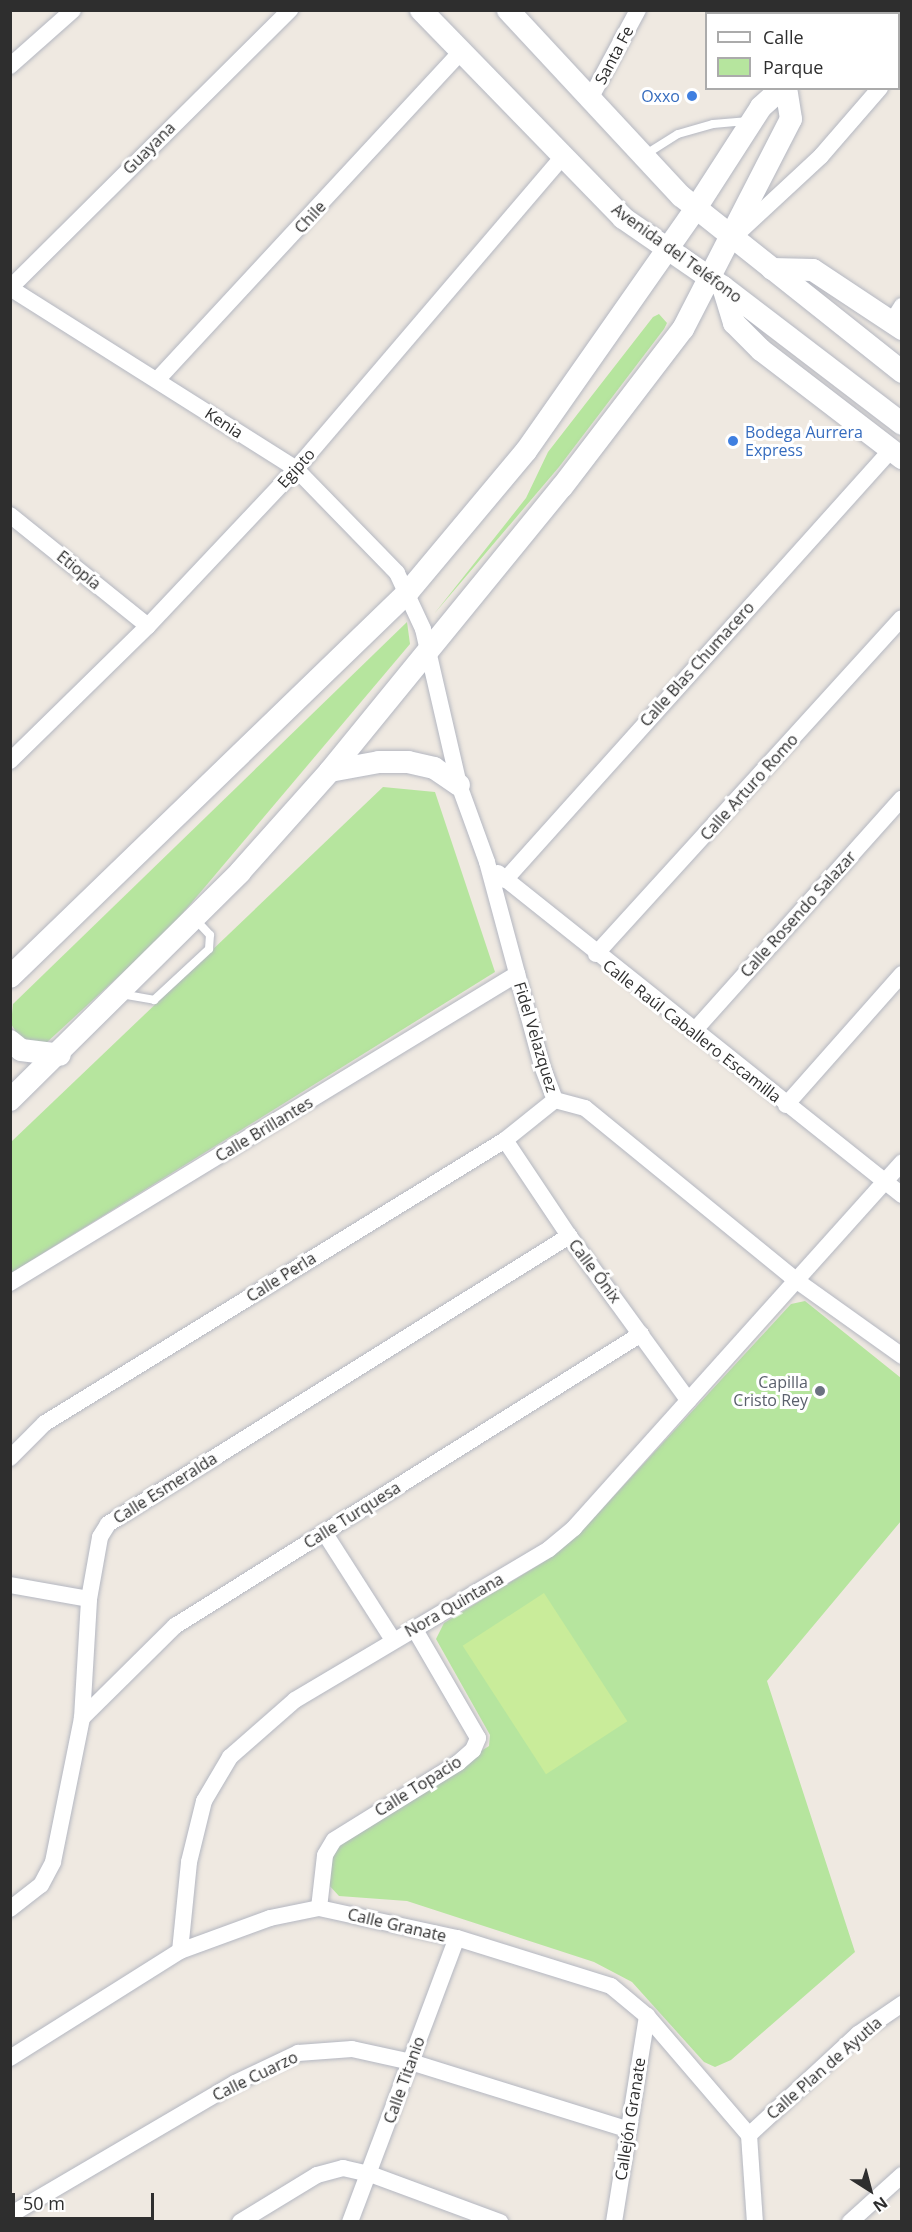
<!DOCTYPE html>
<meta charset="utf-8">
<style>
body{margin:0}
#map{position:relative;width:912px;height:2232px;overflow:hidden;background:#efe9e1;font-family:"Open Sans",sans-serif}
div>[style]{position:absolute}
.green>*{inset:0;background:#b6e59e}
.pitch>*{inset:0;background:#c9ec9a;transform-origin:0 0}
.roads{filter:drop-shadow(0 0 2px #b4b7c1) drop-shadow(0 0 2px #b4b7c1)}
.lane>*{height:8px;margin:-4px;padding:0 4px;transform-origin:4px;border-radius:4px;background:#fff}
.street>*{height:16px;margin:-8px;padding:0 8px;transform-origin:8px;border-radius:8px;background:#fff}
.secondary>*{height:22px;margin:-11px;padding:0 11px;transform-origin:11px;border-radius:11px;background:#fff}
.dots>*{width:16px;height:16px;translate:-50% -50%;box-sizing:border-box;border:3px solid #fff;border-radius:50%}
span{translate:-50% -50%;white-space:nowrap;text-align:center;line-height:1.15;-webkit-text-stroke:6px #fff;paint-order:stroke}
.street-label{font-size:16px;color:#2e2e2e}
.shop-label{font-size:16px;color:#366cbe}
.right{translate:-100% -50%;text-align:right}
.left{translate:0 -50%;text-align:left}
.worship-label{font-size:16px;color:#5b616d}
.frame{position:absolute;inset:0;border:12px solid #2e2e2e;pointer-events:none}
.legend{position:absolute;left:705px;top:12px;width:195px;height:78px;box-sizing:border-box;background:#fff;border:2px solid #ababab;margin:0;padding:8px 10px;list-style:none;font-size:18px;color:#2e2e2e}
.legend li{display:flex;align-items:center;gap:12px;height:30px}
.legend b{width:30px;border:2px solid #ababab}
.north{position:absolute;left:840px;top:2160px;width:60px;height:60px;-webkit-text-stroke:4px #fff;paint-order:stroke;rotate:144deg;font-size:16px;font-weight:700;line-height:24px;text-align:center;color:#2e2e2e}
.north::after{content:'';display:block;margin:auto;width:21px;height:27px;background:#2e2e2e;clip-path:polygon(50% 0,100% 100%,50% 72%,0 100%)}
.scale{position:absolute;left:12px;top:2193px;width:142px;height:27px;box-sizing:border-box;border:3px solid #2e2e2e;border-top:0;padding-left:8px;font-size:18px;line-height:21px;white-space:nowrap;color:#2e2e2e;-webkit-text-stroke:4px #fff;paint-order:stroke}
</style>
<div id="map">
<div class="green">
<i style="clip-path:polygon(659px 314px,667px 323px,664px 329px,559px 467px,434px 614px,526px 498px,548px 452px,653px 317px)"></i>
<i style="clip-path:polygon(407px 622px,410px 644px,166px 933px,45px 1044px,20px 1038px,11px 1024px,13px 1004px)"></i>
<i style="clip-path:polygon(383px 787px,435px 792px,495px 972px,11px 1273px,11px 1142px)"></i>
<i style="clip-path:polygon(805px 1301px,901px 1378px,901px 1521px,767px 1681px,855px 1952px,731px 2060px,715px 2067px,704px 2062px,632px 1982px,594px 1962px,407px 1901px,339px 1896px,327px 1883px,328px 1868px,338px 1844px,354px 1832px,489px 1746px,490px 1735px,436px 1639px,444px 1623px,550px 1558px,590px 1522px,791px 1304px)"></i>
</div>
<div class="pitch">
<i style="left:544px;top:1593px;width:153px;height:97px;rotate:57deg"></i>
</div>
<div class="roads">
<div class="lane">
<i style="left:643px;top:156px;width:41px;rotate:-32.2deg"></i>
<i style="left:678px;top:134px;width:36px;rotate:-16deg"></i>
<i style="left:713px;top:124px;width:36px;rotate:-5deg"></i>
<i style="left:121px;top:994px;width:34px;rotate:10deg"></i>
<i style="left:154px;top:1000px;width:75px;rotate:-42.8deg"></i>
<i style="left:209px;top:949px;width:14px;rotate:-86deg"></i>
<i style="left:210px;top:935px;width:22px;rotate:-133deg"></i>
</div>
<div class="street">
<i style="left:898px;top:52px;width:4px;rotate:-14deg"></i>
<i style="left:10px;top:66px;width:84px;rotate:-41.6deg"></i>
<i style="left:898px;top:72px;width:4px;rotate:-27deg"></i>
<i style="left:590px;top:99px;width:101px;rotate:-61.7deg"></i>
<i style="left:736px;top:235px;width:116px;rotate:-42.9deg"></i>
<i style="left:821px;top:156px;width:90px;rotate:-49.1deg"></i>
<i style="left:10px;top:288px;width:338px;rotate:32.3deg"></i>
<i style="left:296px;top:469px;width:145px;rotate:45.8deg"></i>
<i style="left:397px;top:573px;width:62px;rotate:65.1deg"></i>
<i style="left:423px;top:629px;width:160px;rotate:77deg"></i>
<i style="left:459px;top:785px;width:82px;rotate:70deg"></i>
<i style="left:487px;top:862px;width:211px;rotate:74.9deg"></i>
<i style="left:542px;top:1066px;width:36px;rotate:69deg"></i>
<i style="left:10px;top:288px;width:395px;rotate:-44.8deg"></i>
<i style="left:892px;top:322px;width:19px;rotate:-58deg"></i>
<i style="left:157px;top:380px;width:447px;rotate:-47.2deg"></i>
<i style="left:10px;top:515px;width:177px;rotate:38.8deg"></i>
<i style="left:10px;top:761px;width:193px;rotate:-44.4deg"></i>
<i style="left:148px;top:626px;width:216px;rotate:-46.7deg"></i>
<i style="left:296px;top:469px;width:409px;rotate:-49.5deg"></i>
<i style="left:498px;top:873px;width:517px;rotate:38.56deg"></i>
<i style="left:505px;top:880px;width:578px;rotate:-48.09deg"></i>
<i style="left:596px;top:954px;width:454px;rotate:-47.7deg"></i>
<i style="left:694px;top:1031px;width:312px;rotate:-48.2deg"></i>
<i style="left:555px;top:1100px;width:31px;rotate:15deg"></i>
<i style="left:585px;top:1108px;width:274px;rotate:39.2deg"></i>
<i style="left:797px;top:1281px;width:129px;rotate:35.5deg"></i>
<i style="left:786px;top:1105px;width:175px;rotate:-48.5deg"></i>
<i style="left:505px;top:1140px;width:115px;rotate:56.3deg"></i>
<i style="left:569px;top:1236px;width:203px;rotate:54deg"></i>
<i style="left:10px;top:1283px;width:594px;rotate:-31.36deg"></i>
<i style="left:10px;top:1458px;width:49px;rotate:-45deg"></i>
<i style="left:45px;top:1423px;width:540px;rotate:-31.6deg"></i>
<i style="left:505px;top:1140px;width:64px;rotate:-38.7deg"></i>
<i style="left:324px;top:1532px;width:128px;rotate:57.4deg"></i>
<i style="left:10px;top:1585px;width:80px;rotate:10deg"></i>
<i style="left:82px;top:1718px;width:131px;rotate:-44.7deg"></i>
<i style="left:175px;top:1626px;width:550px;rotate:-32.07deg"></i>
<i style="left:319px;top:1908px;width:53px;rotate:-83.5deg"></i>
<i style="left:325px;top:1855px;width:17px;rotate:-59deg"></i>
<i style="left:334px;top:1840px;width:146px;rotate:-31.8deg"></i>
<i style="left:458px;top:1763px;width:20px;rotate:-41deg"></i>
<i style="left:473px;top:1750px;width:13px;rotate:-67deg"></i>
<i style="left:478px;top:1738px;width:127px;rotate:-120.2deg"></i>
<i style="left:10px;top:1909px;width:39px;rotate:-38deg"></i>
<i style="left:41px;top:1885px;width:26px;rotate:-62deg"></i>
<i style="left:53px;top:1862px;width:147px;rotate:-78.6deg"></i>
<i style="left:82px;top:1718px;width:119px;rotate:-86.6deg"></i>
<i style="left:89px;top:1599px;width:63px;rotate:-79.9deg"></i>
<i style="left:100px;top:1537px;width:15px;rotate:-58deg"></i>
<i style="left:108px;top:1524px;width:544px;rotate:-31.99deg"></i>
<i style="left:180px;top:1951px;width:89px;rotate:-84.2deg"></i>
<i style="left:189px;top:1862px;width:63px;rotate:-76.2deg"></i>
<i style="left:204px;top:1801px;width:51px;rotate:-59.4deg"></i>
<i style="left:230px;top:1757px;width:86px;rotate:-41.2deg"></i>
<i style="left:295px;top:1700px;width:295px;rotate:-30.7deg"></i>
<i style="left:549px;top:1549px;width:33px;rotate:-40deg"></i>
<i style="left:574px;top:1528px;width:491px;rotate:-48.1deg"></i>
<i style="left:10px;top:2058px;width:201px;rotate:-32.2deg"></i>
<i style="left:180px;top:1951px;width:96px;rotate:-20.1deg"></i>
<i style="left:270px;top:1918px;width:50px;rotate:-11.5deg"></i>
<i style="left:319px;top:1908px;width:141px;rotate:12.3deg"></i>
<i style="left:457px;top:1938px;width:161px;rotate:17.3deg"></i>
<i style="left:611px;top:1986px;width:47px;rotate:39.8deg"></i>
<i style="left:647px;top:2016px;width:157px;rotate:49.4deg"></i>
<i style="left:749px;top:2135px;width:149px;rotate:-42.8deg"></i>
<i style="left:858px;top:2034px;width:53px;rotate:-34.3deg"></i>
<i style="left:749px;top:2135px;width:87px;rotate:86.1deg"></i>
<i style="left:10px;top:2215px;width:261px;rotate:-30.4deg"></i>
<i style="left:235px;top:2083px;width:70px;rotate:-25.5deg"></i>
<i style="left:298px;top:2053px;width:54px;rotate:-4.2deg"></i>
<i style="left:352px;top:2049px;width:60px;rotate:12.4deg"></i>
<i style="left:411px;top:2062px;width:225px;rotate:17.3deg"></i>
<i style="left:240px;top:2222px;width:90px;rotate:-31.4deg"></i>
<i style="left:317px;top:2175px;width:27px;rotate:-15deg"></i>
<i style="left:343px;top:2168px;width:28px;rotate:13deg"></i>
<i style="left:370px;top:2174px;width:139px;rotate:20.3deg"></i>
<i style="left:350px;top:2222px;width:303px;rotate:-69.4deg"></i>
<i style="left:614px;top:2222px;width:209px;rotate:-80.9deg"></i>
<i style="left:850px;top:2222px;width:70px;rotate:-42.1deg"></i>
</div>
<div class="secondary">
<i style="left:421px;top:10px;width:290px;rotate:45.8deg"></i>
<i style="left:623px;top:218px;width:121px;rotate:34.6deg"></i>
<i style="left:723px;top:287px;width:225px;rotate:37.4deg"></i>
<i style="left:508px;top:10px;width:254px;rotate:47.1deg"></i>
<i style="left:681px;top:196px;width:283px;rotate:38.5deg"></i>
<i style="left:828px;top:14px;width:4px;rotate:-63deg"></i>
<i style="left:772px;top:269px;width:41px;rotate:1.4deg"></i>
<i style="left:813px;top:270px;width:107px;rotate:33.5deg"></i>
<i style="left:723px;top:287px;width:38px;rotate:73deg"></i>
<i style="left:734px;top:323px;width:38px;rotate:45deg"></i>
<i style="left:761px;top:350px;width:178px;rotate:37.5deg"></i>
<i style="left:330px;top:771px;width:50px;rotate:-10.4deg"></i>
<i style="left:379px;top:762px;width:29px"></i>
<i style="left:408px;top:762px;width:27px;rotate:13deg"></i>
<i style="left:434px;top:768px;width:30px;rotate:34deg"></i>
<i style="left:10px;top:977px;width:554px;rotate:-44.05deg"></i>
<i style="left:408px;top:592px;width:184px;rotate:-50.1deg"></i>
<i style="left:526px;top:451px;width:297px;rotate:-55deg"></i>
<i style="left:696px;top:208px;width:120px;rotate:-57.2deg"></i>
<i style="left:761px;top:107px;width:28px;rotate:-42deg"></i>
<i style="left:10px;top:1041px;width:14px;rotate:39deg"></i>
<i style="left:21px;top:1050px;width:39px;rotate:7deg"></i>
<i style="left:10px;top:1100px;width:324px;rotate:-44.7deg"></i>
<i style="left:240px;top:872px;width:135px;rotate:-48.3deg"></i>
<i style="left:330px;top:771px;width:367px;rotate:-50.8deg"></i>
<i style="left:562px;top:487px;width:199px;rotate:-52.6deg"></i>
<i style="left:683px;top:329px;width:236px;rotate:-62.8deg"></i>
<i style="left:791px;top:119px;width:31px;rotate:-99deg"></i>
</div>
</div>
<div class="dots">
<i style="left:692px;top:96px;background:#3f7fe0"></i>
<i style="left:733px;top:441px;background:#3f7fe0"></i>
<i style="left:820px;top:1391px;background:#6b7280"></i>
</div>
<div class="street-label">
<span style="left:614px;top:55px;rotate:-62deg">Santa Fe</span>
<span style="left:149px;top:148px;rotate:-45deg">Guayana</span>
<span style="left:310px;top:217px;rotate:-47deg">Chile</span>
<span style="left:677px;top:253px;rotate:36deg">Avenida del Teléfono</span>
<span style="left:224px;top:423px;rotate:33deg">Kenia</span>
<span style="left:296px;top:468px;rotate:-48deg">Egipto</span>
<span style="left:79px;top:570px;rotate:39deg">Etiopía</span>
<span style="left:697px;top:664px;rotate:-48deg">Calle Blas Chumacero</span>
<span style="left:749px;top:787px;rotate:-48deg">Calle Arturo Romo</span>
<span style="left:798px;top:914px;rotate:-48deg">Calle Rosendo Salazar</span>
<span style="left:692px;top:1031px;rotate:38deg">Calle Raúl Caballero Escamilla</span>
<span style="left:536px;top:1037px;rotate:73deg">Fidel Velazquez</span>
<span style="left:264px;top:1129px;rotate:-31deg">Calle Brillantes</span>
<span style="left:595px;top:1271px;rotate:53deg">Calle Ónix</span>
<span style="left:281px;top:1277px;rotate:-32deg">Calle Perla</span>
<span style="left:165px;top:1488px;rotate:-32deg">Calle Esmeralda</span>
<span style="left:352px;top:1515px;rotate:-32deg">Calle Turquesa</span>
<span style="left:454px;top:1605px;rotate:-30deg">Nora Quintana</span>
<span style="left:418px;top:1786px;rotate:-32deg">Calle Topacio</span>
<span style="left:397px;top:1925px;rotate:13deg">Calle Granate</span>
<span style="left:824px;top:2068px;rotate:-41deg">Calle Plan de Ayutla</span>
<span style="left:255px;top:2076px;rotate:-26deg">Calle Cuarzo</span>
<span style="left:404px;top:2080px;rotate:-70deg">Calle Titanio</span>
<span style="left:630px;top:2119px;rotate:-81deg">Callejón Granate</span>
</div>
<div class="shop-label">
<span class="right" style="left:680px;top:96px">Oxxo</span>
<span class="left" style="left:745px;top:441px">Bodega Aurrera<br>Express</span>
</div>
<div class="worship-label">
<span class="right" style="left:808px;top:1391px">Capilla<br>Cristo Rey</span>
</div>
<div class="frame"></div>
<ul class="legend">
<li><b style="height:8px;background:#fff"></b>Calle</li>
<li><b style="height:16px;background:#b6e59e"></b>Parque</li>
</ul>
<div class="north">N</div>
<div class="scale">50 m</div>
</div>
